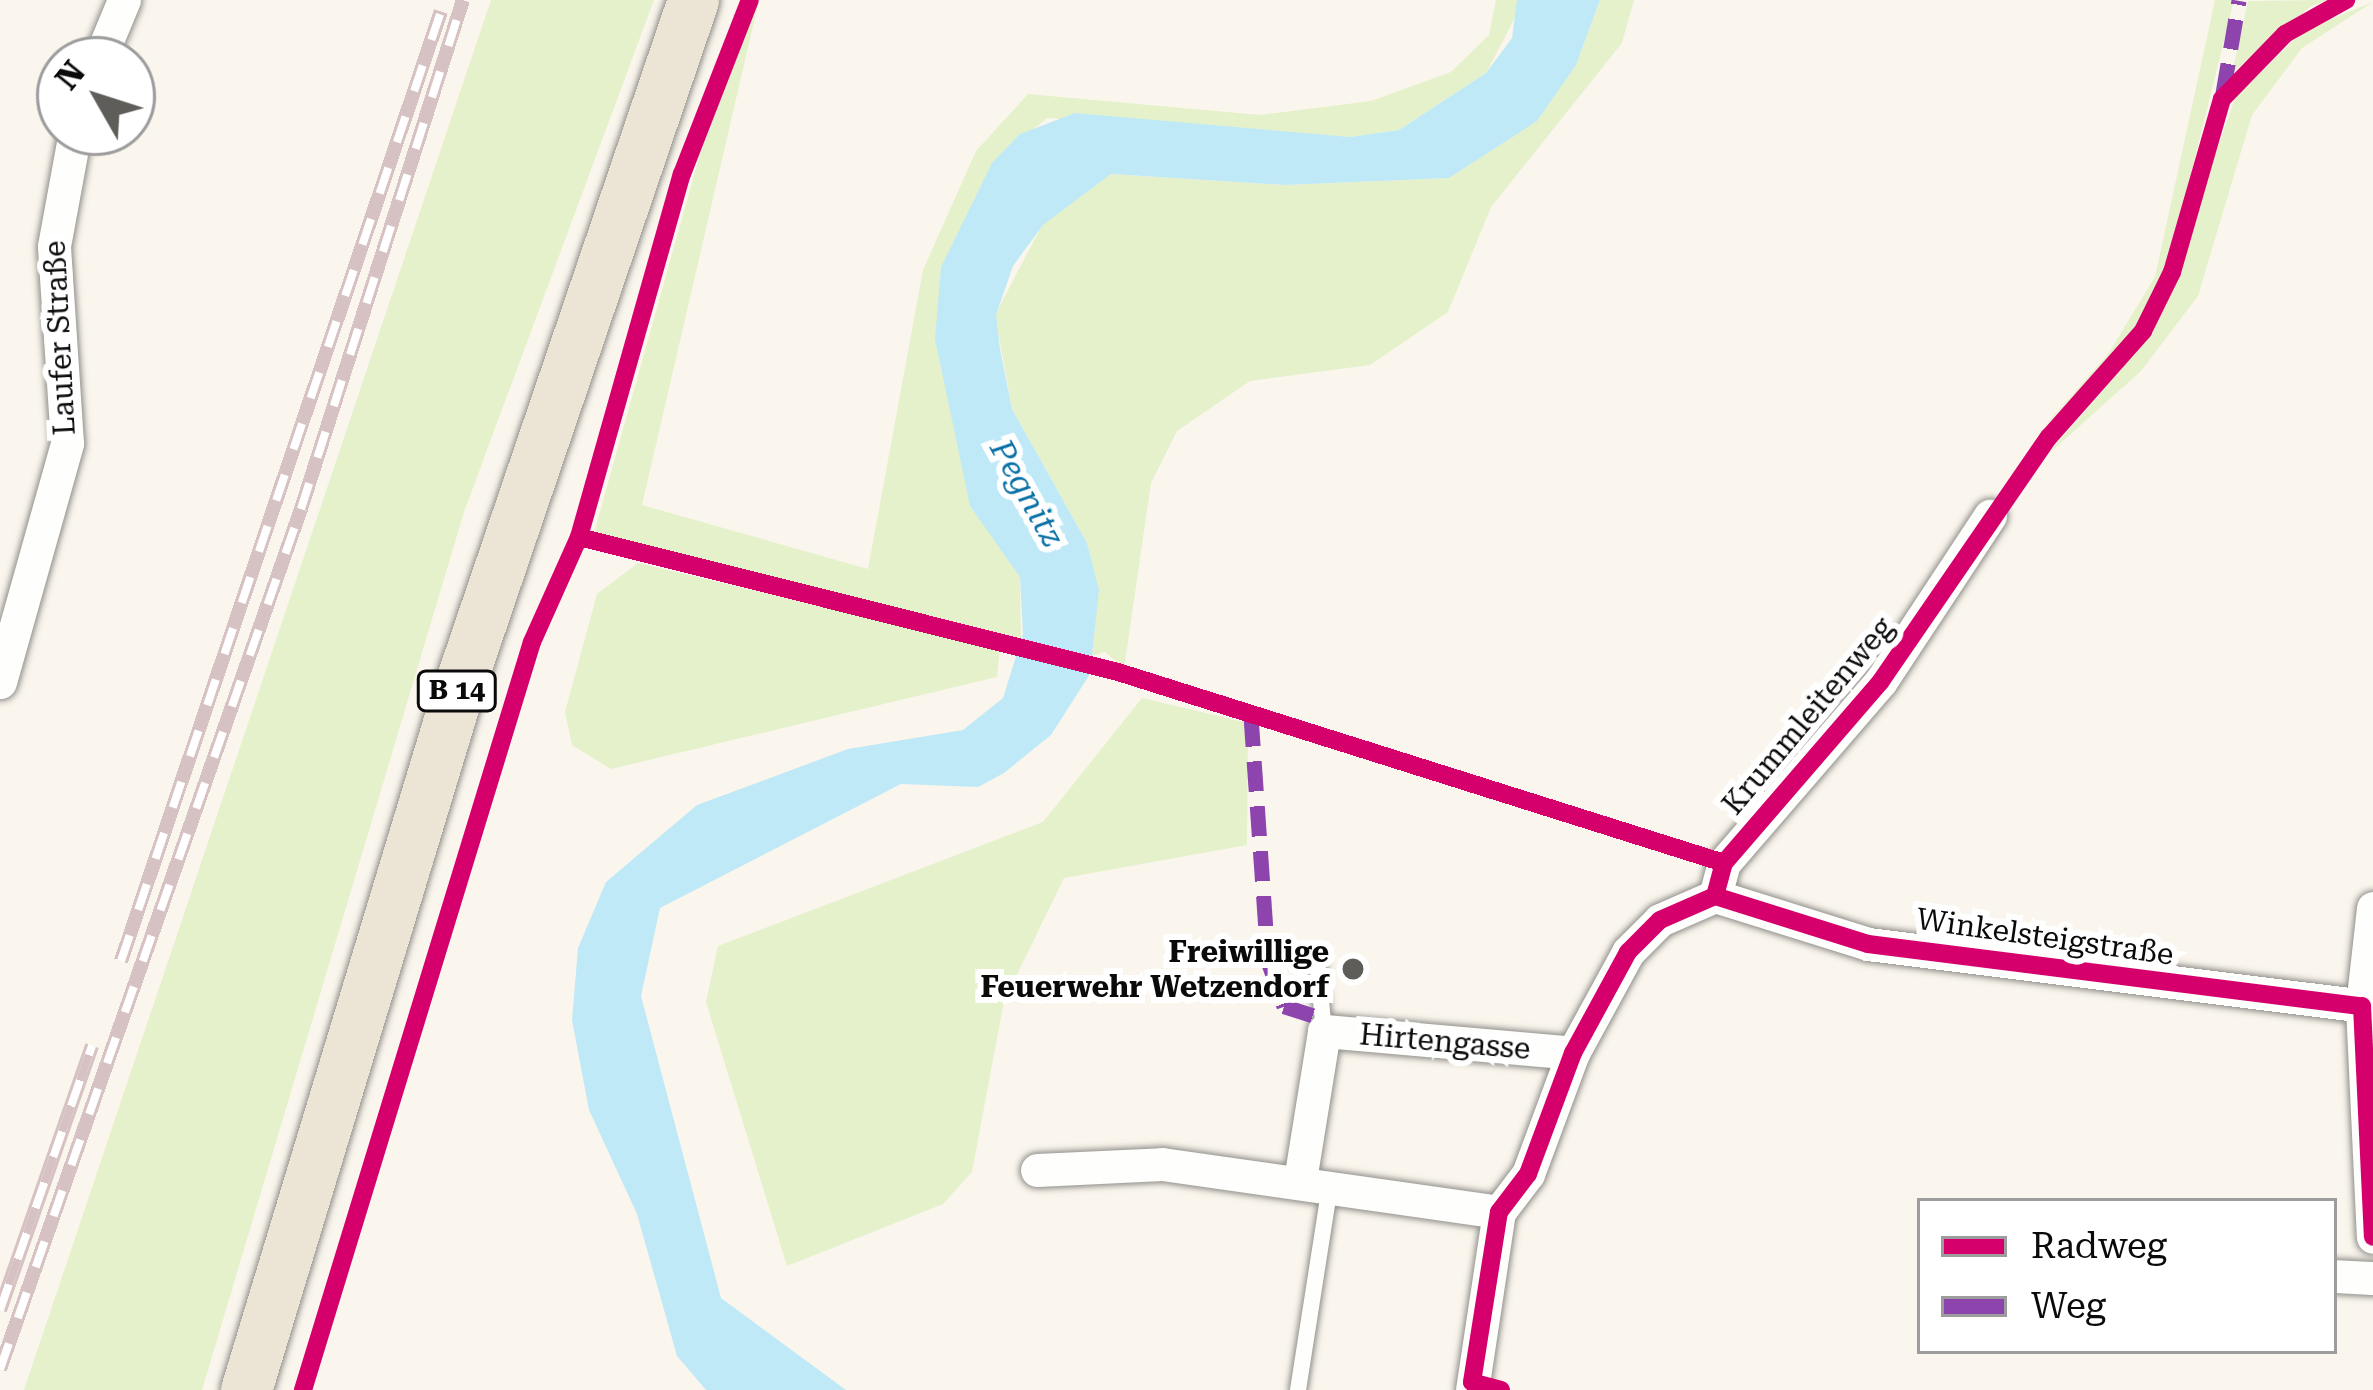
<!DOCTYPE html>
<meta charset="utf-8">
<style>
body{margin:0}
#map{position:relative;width:2373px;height:1390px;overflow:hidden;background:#faf6ed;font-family:"Roboto Serif",serif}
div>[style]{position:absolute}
.green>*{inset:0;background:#e5f1ca}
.water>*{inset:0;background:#c0e9f8}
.roads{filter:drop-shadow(0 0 3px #92908c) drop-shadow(0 0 3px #92908c)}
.service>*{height:16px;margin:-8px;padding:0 8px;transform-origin:8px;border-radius:8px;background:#fefefc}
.minor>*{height:33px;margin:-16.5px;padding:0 16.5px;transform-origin:16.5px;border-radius:16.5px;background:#fefefc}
.primary>*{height:51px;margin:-25.5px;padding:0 25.5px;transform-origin:25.5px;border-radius:25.5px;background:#ece5d6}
.rail>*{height:14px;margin-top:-7px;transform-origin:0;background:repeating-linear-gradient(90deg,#fff 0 27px,#d7c2c3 0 54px);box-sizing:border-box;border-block:3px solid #d7c2c3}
.quiet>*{height:15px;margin-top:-7.5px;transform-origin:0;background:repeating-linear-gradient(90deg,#8e44ad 0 30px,transparent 0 45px)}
.cycleway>*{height:18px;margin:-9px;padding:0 9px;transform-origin:9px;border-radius:9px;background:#d6006c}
.dots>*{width:33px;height:33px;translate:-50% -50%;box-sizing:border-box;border:6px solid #fff;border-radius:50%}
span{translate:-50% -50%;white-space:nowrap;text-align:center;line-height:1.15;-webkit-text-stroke:12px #fff;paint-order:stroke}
.shield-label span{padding:3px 9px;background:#fff;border:3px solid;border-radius:9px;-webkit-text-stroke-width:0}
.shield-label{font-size:27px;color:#0a0a0a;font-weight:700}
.street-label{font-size:30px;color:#0a0a0a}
.poi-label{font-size:30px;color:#0a0a0a;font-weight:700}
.right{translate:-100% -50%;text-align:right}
.water-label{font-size:33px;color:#0a71a6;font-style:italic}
.legend{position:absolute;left:1917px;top:1198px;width:420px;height:156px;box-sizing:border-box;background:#fff;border:3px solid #9d9d9d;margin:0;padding:15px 21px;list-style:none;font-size:36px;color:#0a0a0a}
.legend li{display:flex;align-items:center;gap:24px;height:60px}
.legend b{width:60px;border:3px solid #9d9d9d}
.north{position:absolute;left:36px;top:36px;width:120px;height:120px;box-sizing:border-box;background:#fff;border:3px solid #9d9d9d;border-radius:50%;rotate:309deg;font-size:33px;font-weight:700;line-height:48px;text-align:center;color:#0a0a0a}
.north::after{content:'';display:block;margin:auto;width:42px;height:54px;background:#5e5d59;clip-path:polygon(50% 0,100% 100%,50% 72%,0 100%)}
</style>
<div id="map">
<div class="green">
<i style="clip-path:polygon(491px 0,654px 0,464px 512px,202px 1390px,24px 1390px)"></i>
<i style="clip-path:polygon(759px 0,642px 505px,868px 569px,923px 270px,976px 151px,1028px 94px,1260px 115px,1371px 101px,1451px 72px,1489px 35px,1496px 0,1517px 0,1517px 14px,1486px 73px,1399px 130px,1350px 137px,1047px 118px,992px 163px,993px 535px,1020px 577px,1021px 640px,594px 533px,700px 154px)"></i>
<i style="clip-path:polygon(1600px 0,1634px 0,1622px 43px,1491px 207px,1448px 312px,1370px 365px,1250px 381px,1177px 431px,1151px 483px,1124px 669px,1105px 652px,1092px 656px,1098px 590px,1087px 543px,1012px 409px,995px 315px,1042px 225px,1111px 174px,1285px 185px,1449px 178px,1537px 120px,1576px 65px)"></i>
<i style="clip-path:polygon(2215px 0,2234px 0,2168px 267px,2135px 328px,2028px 445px,2108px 354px,2155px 277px)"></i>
<i style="clip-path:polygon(2328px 0,2311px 6px,2232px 73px,2248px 1px)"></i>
<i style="clip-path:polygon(2373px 2px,2302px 48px,2252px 115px,2198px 296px,2141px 371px,2045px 457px,2153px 333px,2235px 98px,2304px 30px)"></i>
<i style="clip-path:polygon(638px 563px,1000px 648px,997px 677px,611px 769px,572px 745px,565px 712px,597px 594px)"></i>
<i style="clip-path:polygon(1142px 698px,1248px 723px,1247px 845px,1064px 878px,1004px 1001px,972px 1172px,943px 1204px,787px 1266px,706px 1002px,718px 946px,1043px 822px)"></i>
</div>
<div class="water">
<i style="clip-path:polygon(1517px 0,1600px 0,1576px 65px,1537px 121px,1449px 178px,1285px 185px,1111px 174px,1043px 225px,1013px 266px,996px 315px,1000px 349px,1012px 409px,1087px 543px,1099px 590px,1090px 674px,1051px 735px,1004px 773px,978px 787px,901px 784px,660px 908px,641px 996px,721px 1298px,846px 1390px,706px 1390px,677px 1356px,637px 1214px,589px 1110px,572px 1020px,578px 948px,606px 882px,697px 805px,848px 749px,963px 730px,1003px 698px,1023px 634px,1020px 577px,970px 506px,935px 339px,941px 267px,992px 163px,1020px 134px,1075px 113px,1350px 137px,1399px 130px,1486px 73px,1512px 38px)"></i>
</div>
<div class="roads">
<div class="service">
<i style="left:1317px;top:961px;width:70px;rotate:84.3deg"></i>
<i style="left:1298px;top:1390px;width:207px;rotate:-81.1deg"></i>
</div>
<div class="minor">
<i style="left:99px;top:60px;width:65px;rotate:-67.4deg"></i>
<i style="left:0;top:682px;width:248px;rotate:-74.3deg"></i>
<i style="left:67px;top:443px;width:197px;rotate:-93.8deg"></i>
<i style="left:54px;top:246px;width:116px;rotate:-79.6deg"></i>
<i style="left:1715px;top:896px;width:160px;rotate:17.4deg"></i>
<i style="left:1868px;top:944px;width:509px;rotate:7.11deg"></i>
<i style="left:1715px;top:896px;width:34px;rotate:-75deg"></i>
<i style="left:1724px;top:863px;width:240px;rotate:-49.2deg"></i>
<i style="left:1881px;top:681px;width:198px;rotate:-56.6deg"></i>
<i style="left:2373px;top:908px;width:99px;rotate:96.4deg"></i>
<i style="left:2362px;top:1006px;width:231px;rotate:87.3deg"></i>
<i style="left:1037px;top:1170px;width:125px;rotate:-2.7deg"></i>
<i style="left:1162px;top:1164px;width:340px;rotate:8.1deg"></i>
<i style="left:1300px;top:1180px;width:151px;rotate:-80.8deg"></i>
<i style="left:1324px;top:1031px;width:250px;rotate:5deg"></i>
<i style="left:2334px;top:1276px;width:39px;rotate:3deg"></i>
<i style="left:1472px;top:1390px;width:180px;rotate:-81.4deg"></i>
<i style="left:1499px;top:1212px;width:48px;rotate:-52.7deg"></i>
<i style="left:1528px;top:1174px;width:129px;rotate:-69.6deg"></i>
<i style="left:1573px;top:1053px;width:115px;rotate:-61.4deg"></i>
<i style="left:1628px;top:952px;width:45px;rotate:-45deg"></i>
<i style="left:1660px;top:920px;width:60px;rotate:-23.6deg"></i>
</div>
<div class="primary">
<i style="left:246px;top:1390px;width:735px;rotate:-73.14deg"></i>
<i style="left:459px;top:687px;width:726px;rotate:-71.19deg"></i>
</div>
</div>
<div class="rail">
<i style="left:121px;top:961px;width:1002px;rotate:-71.38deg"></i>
<i style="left:0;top:1310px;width:280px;rotate:-70.8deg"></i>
<i style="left:0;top:1369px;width:911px;rotate:-70.71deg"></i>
<i style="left:301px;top:509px;width:534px;rotate:-72.35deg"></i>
</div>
<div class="quiet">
<i style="left:2223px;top:93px;width:94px;rotate:-80.2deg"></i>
<i style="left:1251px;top:716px;width:246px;rotate:86deg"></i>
<i style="left:1268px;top:961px;width:48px;rotate:70.4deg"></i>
<i style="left:1284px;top:1006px;width:36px;rotate:18deg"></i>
</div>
<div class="cycleway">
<i style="left:579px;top:537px;width:556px;rotate:14.06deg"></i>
<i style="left:1118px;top:672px;width:635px;rotate:17.49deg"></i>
<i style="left:1715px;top:896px;width:34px;rotate:-75deg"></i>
<i style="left:1724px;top:863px;width:240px;rotate:-49.2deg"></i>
<i style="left:1881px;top:681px;width:296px;rotate:-55.5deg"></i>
<i style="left:2049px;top:437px;width:142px;rotate:-48.4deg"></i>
<i style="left:2143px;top:331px;width:66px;rotate:-63.8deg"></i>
<i style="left:2172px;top:272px;width:180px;rotate:-73.9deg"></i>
<i style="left:2222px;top:99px;width:91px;rotate:-45.9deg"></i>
<i style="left:2285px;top:34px;width:70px;rotate:-29.1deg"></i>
<i style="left:1715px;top:896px;width:160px;rotate:17.4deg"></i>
<i style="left:1868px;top:944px;width:498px;rotate:7.2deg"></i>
<i style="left:2362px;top:1006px;width:231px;rotate:87.3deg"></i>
<i style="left:303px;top:1390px;width:782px;rotate:-72.98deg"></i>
<i style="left:532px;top:642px;width:115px;rotate:-65.9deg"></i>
<i style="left:579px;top:537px;width:377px;rotate:-74.2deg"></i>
<i style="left:682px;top:174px;width:187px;rotate:-68.7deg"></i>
<i style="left:1501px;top:1390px;width:30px;rotate:-165deg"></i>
<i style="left:1472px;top:1382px;width:172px;rotate:-81deg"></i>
<i style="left:1499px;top:1212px;width:48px;rotate:-52.7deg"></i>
<i style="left:1528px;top:1174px;width:129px;rotate:-69.6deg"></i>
<i style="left:1573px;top:1053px;width:115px;rotate:-61.4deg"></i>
<i style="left:1628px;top:952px;width:45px;rotate:-45deg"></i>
<i style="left:1660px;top:920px;width:60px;rotate:-23.6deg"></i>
</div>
<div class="dots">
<i style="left:1353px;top:969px;background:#5e5d59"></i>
</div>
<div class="shield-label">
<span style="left:457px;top:691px">B 14</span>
</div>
<div class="street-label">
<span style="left:60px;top:338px;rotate:-93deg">Laufer Straße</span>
<span style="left:1808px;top:716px;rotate:-50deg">Krummleitenweg</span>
<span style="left:2045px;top:937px;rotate:8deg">Winkelsteigstraße</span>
<span style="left:1445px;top:1042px;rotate:5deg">Hirtengasse</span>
</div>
<div class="poi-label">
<span class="right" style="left:1329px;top:969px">Freiwillige<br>Feuerwehr Wetzendorf</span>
</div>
<div class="water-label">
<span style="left:1027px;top:493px;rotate:61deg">Pegnitz</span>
</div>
<ul class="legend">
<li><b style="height:15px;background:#d6006c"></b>Radweg</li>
<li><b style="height:15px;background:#8e44ad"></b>Weg</li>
</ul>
<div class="north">N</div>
</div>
